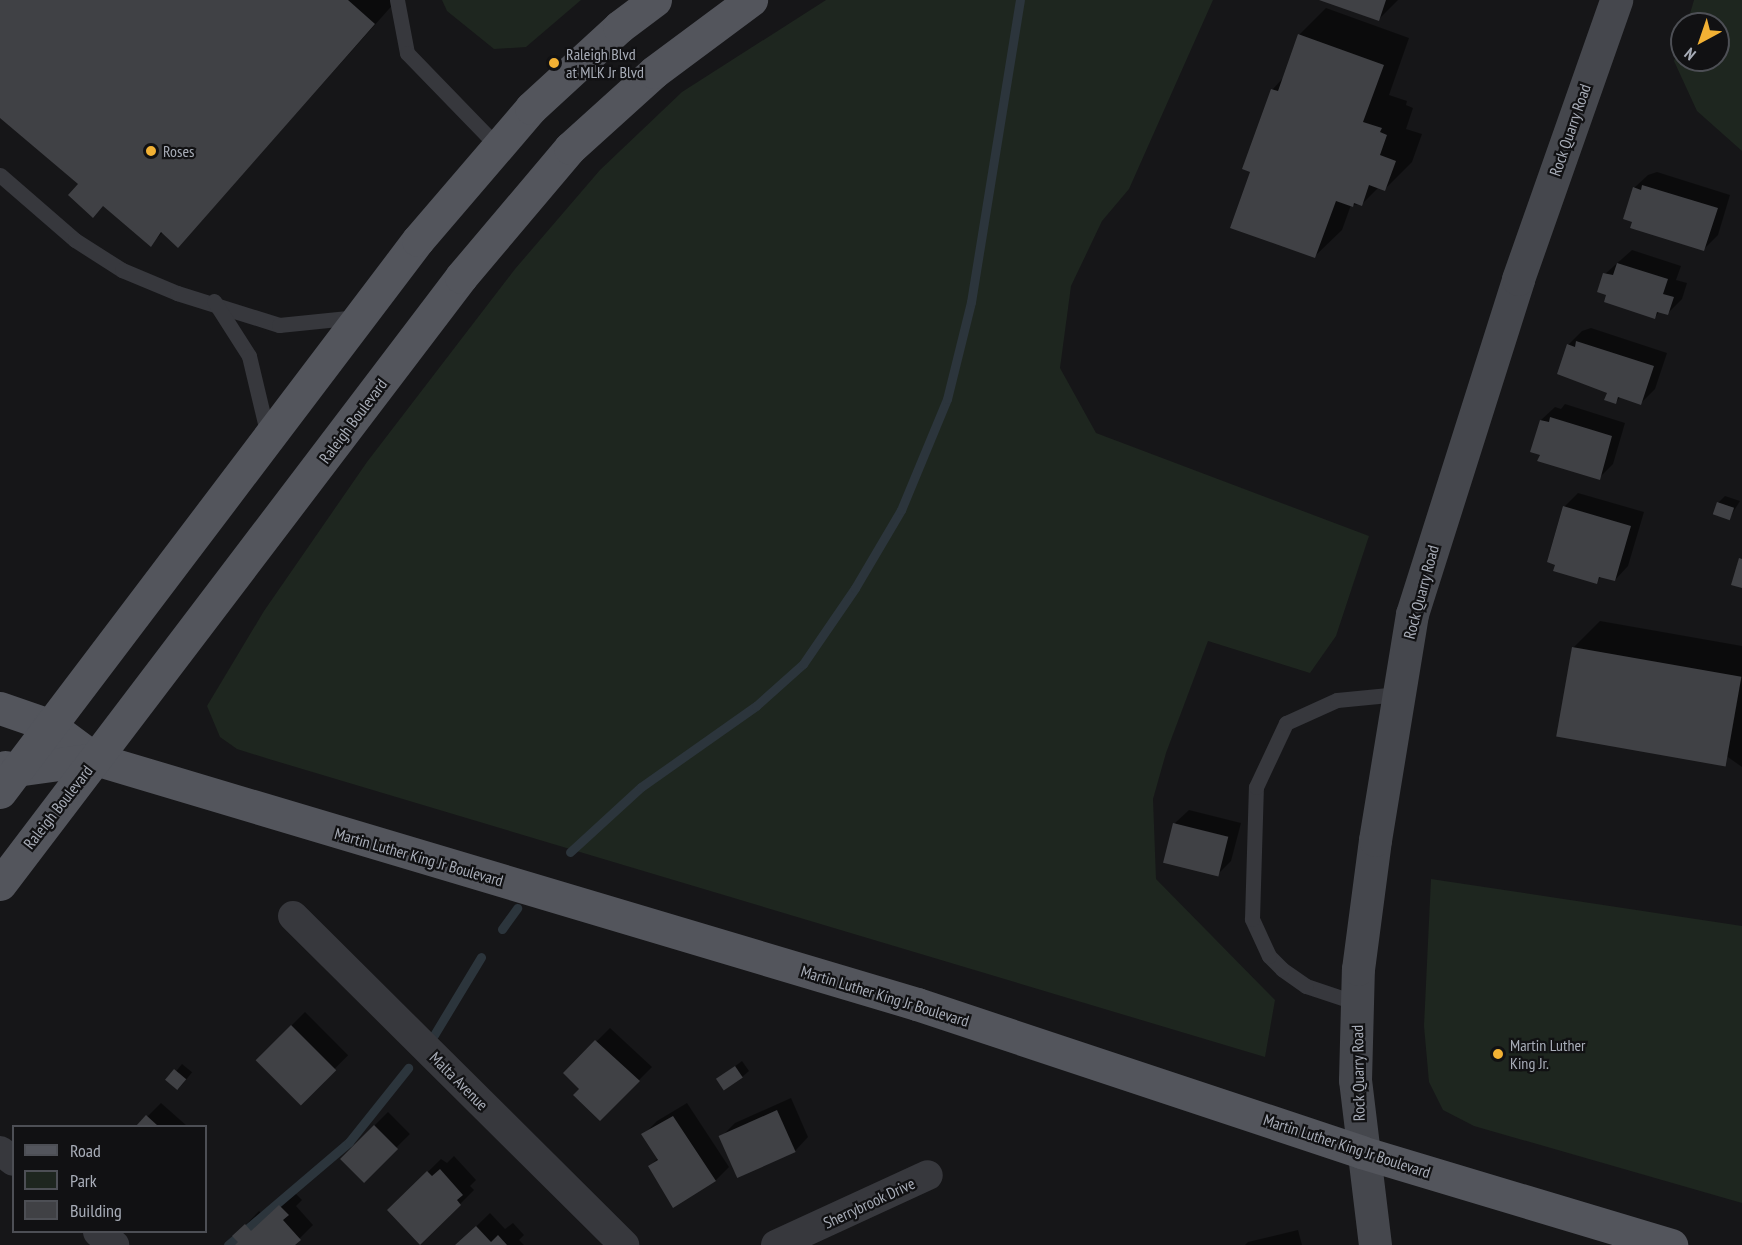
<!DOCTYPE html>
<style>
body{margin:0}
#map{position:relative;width:1742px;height:1245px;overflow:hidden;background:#161618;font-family:"PT Sans Narrow",sans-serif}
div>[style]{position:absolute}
.green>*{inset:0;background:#1e261f}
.shadow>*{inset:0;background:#0007;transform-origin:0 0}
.stream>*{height:9px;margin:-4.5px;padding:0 4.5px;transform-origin:4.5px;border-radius:4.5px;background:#2c353c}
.building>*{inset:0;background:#404145;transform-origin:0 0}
.lane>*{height:15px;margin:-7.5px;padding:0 7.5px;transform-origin:7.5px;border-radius:7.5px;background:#37383d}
.street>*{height:30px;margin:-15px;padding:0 15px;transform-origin:15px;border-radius:15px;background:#37383d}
.secondary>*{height:33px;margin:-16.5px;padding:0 16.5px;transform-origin:16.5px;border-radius:16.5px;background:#45474d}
.primary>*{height:33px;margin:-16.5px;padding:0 16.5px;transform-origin:16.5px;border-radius:16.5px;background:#53555c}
.dots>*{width:16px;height:16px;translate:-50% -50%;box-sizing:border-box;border:3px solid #111113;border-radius:50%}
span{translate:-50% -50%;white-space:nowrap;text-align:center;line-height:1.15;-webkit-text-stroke:4.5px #111113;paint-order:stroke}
.poi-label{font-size:16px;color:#a8adb8}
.left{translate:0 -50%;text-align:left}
.street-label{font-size:16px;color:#a8adb8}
.legend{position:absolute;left:12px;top:1125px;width:195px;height:108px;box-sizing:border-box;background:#111113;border:2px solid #4d4f55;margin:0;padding:8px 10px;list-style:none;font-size:18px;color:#a8adb8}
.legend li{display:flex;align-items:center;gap:12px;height:30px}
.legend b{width:30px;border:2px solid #4d4f55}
.north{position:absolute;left:1670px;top:12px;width:60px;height:60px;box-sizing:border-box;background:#111113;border:2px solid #4d4f55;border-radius:50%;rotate:220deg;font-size:16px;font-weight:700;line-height:24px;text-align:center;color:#a8adb8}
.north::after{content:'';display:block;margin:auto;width:21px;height:27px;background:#f2b134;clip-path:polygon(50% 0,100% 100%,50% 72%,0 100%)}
</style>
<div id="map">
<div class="green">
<i style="clip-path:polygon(442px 0,581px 0,526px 47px,494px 49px,447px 11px)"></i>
<i style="clip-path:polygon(826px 0,1213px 0,1129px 189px,1102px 221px,1071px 286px,1060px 368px,1096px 433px,1369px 536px,1336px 636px,1310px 673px,1208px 641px,1166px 753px,1153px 799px,1156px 879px,1275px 1000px,1265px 1057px,269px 759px,237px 749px,220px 737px,207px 706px,264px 611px,367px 462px,515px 269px,600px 170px,682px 92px)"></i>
<i style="clip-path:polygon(1694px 0,1742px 0,1742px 151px,1697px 111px,1674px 61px,1682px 38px,1682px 60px,1718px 60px,1718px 24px,1687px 24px)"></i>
<i style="clip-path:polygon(1431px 879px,1742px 926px,1742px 1203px,1474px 1126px,1443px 1110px,1429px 1082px,1424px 1026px)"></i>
</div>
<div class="shadow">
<i style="clip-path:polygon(0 0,397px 0,178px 246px,163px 232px,150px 245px,0 116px)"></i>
<i style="clip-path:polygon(1322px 0,1398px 0,1378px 20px)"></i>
<i style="clip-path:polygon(1326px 8px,1409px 38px,1389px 95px,1407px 101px,1406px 105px,1413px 108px,1406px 129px,1422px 134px,1412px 162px,1385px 189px,1379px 187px,1362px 204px,1351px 205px,1342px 230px,1315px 256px,1252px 171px,1272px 90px,1284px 77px,1299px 35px)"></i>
<i style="clip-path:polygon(1657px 172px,1730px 195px,1718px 235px,1704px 249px,1634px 188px,1648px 175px)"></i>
<i style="clip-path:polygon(1632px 250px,1681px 266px,1676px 280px,1687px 283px,1682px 299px,1668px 313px,1660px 311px,1655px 317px,1608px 293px,1605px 274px)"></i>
<i style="clip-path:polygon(1591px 328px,1667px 353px,1655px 389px,1641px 403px,1621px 396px,1616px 402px,1568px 345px,1582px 331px)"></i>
<i style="clip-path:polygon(1565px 404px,1625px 423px,1613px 464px,1599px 478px,1542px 454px,1541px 420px,1555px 407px,1561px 409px)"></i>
<i style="clip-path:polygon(1578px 493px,1644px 512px,1628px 566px,1615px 580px,1602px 576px,1596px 582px,1564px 507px)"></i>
<i style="clip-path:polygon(1725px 496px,1740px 501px,1730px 517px,1718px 503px)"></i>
<i style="clip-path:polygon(1600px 621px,1742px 646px,1742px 767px,1573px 648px)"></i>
<i style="clip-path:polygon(1189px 810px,1241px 823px,1231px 861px,1217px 875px,1175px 823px)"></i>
<i style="left:305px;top:1012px;width:61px;height:67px;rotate:45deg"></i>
<i style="clip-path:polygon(610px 1028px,652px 1067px,600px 1119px,581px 1089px,565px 1073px)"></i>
<i style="clip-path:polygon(742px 1061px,749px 1071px,742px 1077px,718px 1079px)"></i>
<i style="left:182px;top:1064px;width:13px;height:22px;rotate:39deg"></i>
<i style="clip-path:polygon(791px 1098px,808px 1137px,795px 1151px,721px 1137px,735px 1123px)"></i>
<i style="clip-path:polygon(161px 1103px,187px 1126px,138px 1126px)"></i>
<i style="clip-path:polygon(687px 1103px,729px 1167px,716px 1180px,673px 1206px,649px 1167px,658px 1158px,643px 1135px,657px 1121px)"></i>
<i style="left:388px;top:1112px;width:31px;height:66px;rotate:45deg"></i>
<i style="clip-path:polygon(454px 1156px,476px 1180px,470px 1186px,474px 1190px,460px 1204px,389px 1210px,441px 1159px,447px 1163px)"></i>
<i style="clip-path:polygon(294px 1192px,302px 1200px,296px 1206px,313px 1225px,293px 1245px,236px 1245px,240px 1241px,235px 1236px,259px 1211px,266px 1218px)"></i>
<i style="clip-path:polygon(490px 1213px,505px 1229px,513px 1223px,524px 1235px,519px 1240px,524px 1245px,457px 1245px)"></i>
<i style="clip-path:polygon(1298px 1230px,1302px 1245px,1245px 1245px,1248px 1242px)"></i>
</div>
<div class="stream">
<i style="left:570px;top:852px;width:96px;rotate:-42.5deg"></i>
<i style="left:641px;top:787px;width:141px;rotate:-35.2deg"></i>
<i style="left:756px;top:706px;width:63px;rotate:-41.8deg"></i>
<i style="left:803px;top:664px;width:92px;rotate:-55.6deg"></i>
<i style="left:855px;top:588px;width:91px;rotate:-59.5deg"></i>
<i style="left:901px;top:510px;width:120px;rotate:-67.5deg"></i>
<i style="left:947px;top:399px;width:100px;rotate:-76.1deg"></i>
<i style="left:971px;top:302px;width:306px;rotate:-80.8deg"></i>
<i style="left:502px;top:929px;width:26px;rotate:-54deg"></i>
<i style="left:434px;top:1035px;width:91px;rotate:-58.9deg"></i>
<i style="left:228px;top:1245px;width:159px;rotate:-40.4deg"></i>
<i style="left:349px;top:1142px;width:95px;rotate:-51.4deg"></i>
</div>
<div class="building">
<i style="clip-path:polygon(0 0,348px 0,375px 24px,178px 248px,161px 232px,151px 247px,103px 206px,93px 218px,68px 195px,78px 184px,0 118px)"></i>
<i style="clip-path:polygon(1319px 0,1386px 0,1379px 21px)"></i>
<i style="clip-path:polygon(1298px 34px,1384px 65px,1363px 122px,1382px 128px,1380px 132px,1387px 135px,1380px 155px,1396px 161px,1385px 191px,1369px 185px,1362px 206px,1354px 203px,1353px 207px,1336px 201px,1315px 258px,1230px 228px,1250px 172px,1242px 169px,1271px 89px,1278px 91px)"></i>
<i style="clip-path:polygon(1642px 185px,1718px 208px,1704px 251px,1630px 228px,1632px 222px,1623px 219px,1633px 187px,1641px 190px)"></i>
<i style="clip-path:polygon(1617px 263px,1668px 279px,1663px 294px,1674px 297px,1668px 315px,1657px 312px,1655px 319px,1604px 302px,1606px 295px,1597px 292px,1603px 273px,1613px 275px)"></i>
<i style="clip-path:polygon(1576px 341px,1654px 366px,1641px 405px,1618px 397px,1616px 404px,1604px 400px,1607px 393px,1557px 374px,1567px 344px,1575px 347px)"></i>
<i style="clip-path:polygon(1550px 417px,1612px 436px,1600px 480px,1537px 461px,1540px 455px,1530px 452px,1540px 420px,1549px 422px)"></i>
<i style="left:1717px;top:502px;width:18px;height:13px;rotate:19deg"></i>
<i style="clip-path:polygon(1563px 506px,1631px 526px,1615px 581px,1599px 577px,1597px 584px,1553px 571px,1555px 565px,1547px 562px)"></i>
<i style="clip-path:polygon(1739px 558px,1742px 559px,1742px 588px,1731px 585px)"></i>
<i style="left:1572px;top:647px;width:172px;height:91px;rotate:10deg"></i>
<i style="left:1173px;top:823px;width:57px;height:41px;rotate:14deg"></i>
<i style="left:291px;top:1025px;width:64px;height:50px;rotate:45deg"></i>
<i style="clip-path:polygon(595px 1040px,640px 1081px,600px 1121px,573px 1095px,579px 1089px,563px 1073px)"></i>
<i style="left:735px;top:1066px;width:14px;height:23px;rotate:56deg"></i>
<i style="left:174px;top:1069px;width:16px;height:14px;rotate:40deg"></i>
<i style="left:777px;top:1110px;width:46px;height:64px;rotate:66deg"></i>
<i style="clip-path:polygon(146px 1115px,158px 1126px,136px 1126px)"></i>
<i style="clip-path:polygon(673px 1116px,716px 1181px,673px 1208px,648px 1166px,658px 1160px,641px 1134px)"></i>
<i style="left:374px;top:1125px;width:34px;height:48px;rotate:45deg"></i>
<i style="clip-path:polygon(440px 1169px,463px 1195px,457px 1200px,461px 1205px,420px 1245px,387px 1210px,427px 1171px,432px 1176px)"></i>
<i style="clip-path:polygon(279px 1205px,289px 1215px,283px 1220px,301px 1240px,295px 1245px,235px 1245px,238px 1242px,232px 1236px,245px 1224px,251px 1231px)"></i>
<i style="clip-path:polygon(476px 1226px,491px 1242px,498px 1235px,507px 1245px,455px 1245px)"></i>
</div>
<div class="lane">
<i style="left:397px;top:0;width:54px;rotate:79.3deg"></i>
<i style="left:407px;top:53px;width:129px;rotate:45.9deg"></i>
<i style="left:0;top:175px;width:99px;rotate:40.9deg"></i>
<i style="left:75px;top:240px;width:56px;rotate:32.6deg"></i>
<i style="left:122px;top:270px;width:60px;rotate:22.7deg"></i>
<i style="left:177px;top:293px;width:107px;rotate:17.4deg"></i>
<i style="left:279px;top:325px;width:79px;rotate:-5.8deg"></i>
<i style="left:214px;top:301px;width:65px;rotate:57.5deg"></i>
<i style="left:249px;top:356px;width:82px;rotate:76.6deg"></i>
<i style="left:1357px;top:1003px;width:54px;rotate:-161.6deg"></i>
<i style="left:1306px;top:986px;width:29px;rotate:-145deg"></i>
<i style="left:1282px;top:969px;width:18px;rotate:-135deg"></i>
<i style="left:1269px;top:956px;width:41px;rotate:-114.7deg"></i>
<i style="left:1252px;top:919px;width:132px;rotate:-88.3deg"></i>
<i style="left:1256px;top:787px;width:71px;rotate:-64.9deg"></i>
<i style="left:1286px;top:723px;width:56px;rotate:-24.3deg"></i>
<i style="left:1337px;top:700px;width:62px;rotate:-5.5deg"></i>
</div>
<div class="street">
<i style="left:293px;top:916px;width:467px;rotate:44.8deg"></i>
<i style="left:0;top:1151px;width:17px;rotate:36deg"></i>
<i style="left:98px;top:1232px;width:21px;rotate:39deg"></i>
<i style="left:776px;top:1245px;width:167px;rotate:-24.7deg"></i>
</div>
<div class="secondary">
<i style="left:1375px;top:1245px;width:166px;rotate:-96.9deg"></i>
<i style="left:1355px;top:1080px;width:111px;rotate:-88.5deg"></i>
<i style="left:1358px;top:969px;width:130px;rotate:-82.5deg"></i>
<i style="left:1375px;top:840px;width:229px;rotate:-80.7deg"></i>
<i style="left:1412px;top:614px;width:351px;rotate:-72.4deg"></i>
<i style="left:1518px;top:279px;width:296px;rotate:-70.6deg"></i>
</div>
<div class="primary">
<i style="left:0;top:708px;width:52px;rotate:19.1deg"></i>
<i style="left:49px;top:725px;width:57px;rotate:36.5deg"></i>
<i style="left:95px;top:759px;width:858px;rotate:16.6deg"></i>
<i style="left:917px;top:1004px;width:468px;rotate:18.4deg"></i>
<i style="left:1361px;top:1152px;width:324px;rotate:16.7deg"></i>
<i style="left:5px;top:767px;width:11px;rotate:15deg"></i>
<i style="left:16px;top:770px;width:80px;rotate:-7.9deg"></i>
<i style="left:0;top:792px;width:692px;rotate:-52.87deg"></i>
<i style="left:418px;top:240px;width:174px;rotate:-49.4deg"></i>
<i style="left:531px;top:108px;width:120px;rotate:-42.6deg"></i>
<i style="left:619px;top:27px;width:45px;rotate:-36.9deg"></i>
<i style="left:0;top:884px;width:762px;rotate:-52.78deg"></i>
<i style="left:461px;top:277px;width:169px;rotate:-49.8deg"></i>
<i style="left:570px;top:148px;width:113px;rotate:-42.1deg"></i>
<i style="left:654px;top:72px;width:121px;rotate:-36.6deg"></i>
</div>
<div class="dots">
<i style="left:554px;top:63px;background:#f2b134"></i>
<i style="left:151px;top:151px;background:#f2b134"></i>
<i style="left:1498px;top:1054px;background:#f2b134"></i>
</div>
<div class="poi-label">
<span class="left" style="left:566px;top:63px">Raleigh Blvd<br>at MLK Jr Blvd</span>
<span class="left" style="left:163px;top:151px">Roses</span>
<span class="left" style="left:1510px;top:1054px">Martin Luther<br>King Jr.</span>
</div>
<div class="street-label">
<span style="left:1570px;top:130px;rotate:-71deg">Rock Quarry Road</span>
<span style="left:353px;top:421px;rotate:-53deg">Raleigh Boulevard</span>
<span style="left:1421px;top:592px;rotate:-75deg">Rock Quarry Road</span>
<span style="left:58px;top:807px;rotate:-52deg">Raleigh Boulevard</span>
<span style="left:419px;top:857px;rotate:16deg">Martin Luther King Jr Boulevard</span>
<span style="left:885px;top:996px;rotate:17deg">Martin Luther King Jr Boulevard</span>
<span style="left:1358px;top:1073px;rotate:-91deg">Rock Quarry Road</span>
<span style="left:459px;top:1081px;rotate:45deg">Malta Avenue</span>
<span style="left:1347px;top:1146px;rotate:18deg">Martin Luther King Jr Boulevard</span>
<span style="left:869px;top:1203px;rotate:-25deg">Sherrybrook Drive</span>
</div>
<ul class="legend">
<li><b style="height:8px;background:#53555c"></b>Road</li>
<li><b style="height:16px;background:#1e261f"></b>Park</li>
<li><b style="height:16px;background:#404145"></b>Building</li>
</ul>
<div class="north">N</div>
</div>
